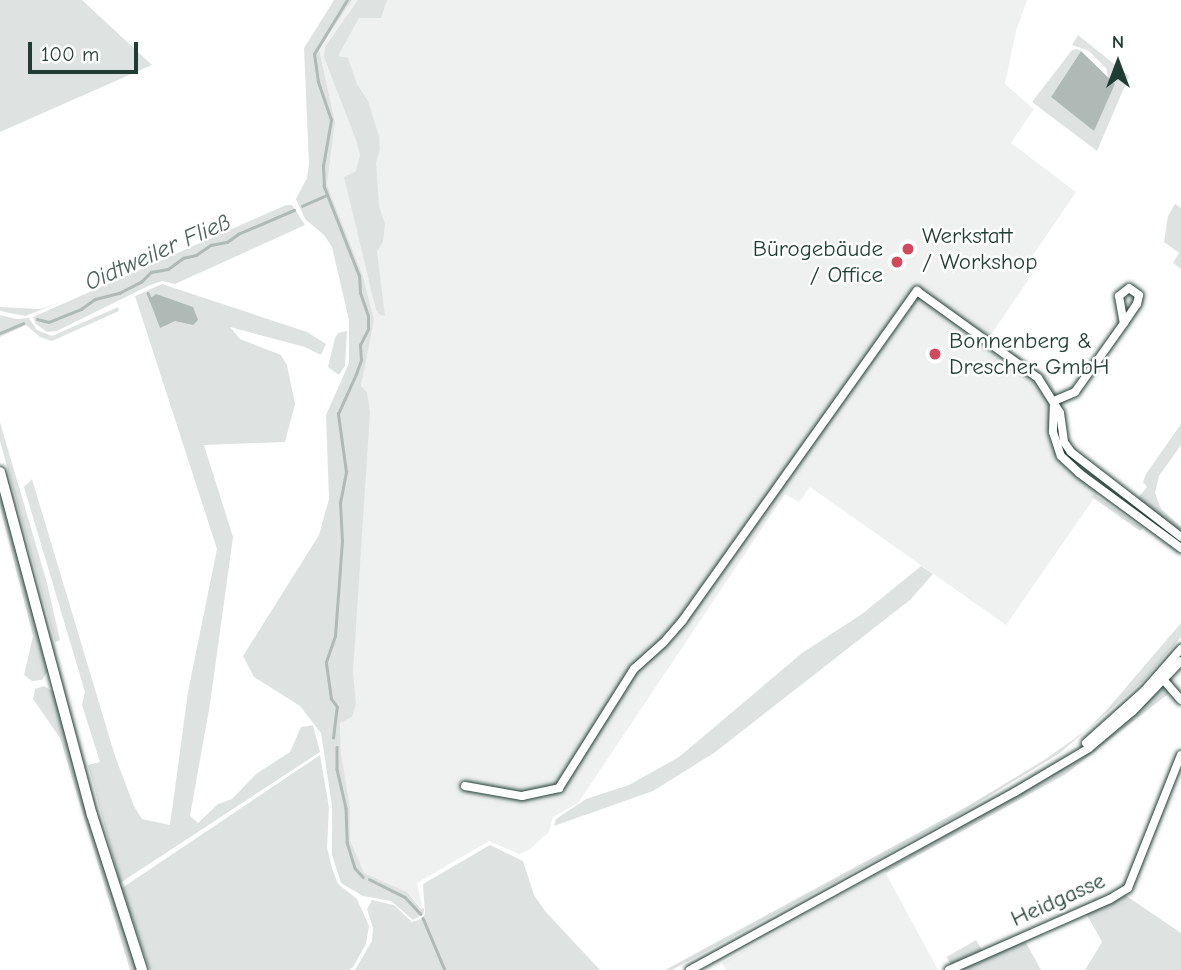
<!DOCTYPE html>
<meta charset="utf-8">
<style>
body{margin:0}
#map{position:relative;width:1181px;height:970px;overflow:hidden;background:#fff;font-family:"Comic Neue",sans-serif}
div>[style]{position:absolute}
.built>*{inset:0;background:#eef1f0}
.green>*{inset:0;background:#dee3e2;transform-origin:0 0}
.water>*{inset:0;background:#afbab7}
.stream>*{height:2.5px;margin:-1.25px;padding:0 1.25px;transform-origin:1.25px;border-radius:1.25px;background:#afbab7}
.roads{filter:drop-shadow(0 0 2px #1f3d34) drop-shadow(0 0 2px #1f3d34)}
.minor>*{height:8px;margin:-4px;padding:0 4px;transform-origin:4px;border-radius:4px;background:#fff}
.major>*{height:10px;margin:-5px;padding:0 5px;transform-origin:5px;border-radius:5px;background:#fff}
.dots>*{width:19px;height:19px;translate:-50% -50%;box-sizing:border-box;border:4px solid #fff;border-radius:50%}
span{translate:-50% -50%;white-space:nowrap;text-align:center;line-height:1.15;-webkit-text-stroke:5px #fff;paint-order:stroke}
.poi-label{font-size:23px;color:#1f3d34}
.left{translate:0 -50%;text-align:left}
.right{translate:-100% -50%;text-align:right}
.street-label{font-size:23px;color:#1f3d34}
.water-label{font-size:24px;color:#4a625b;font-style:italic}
.north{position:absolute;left:1083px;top:28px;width:70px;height:70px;-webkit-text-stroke:5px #fff;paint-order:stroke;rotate:0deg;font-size:19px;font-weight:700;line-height:28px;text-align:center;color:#1f3d34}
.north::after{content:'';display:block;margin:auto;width:24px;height:32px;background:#1f3d34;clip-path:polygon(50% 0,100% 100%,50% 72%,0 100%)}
.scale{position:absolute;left:28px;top:42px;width:110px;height:32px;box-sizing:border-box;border:4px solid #1f3d34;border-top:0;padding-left:9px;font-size:21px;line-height:24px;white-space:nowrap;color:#1f3d34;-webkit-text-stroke:5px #fff;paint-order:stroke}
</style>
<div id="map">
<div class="built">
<i style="clip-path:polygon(352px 0,1027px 0,1016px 31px,1005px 84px,1034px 109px,1011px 143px,1076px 192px,1025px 267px,1033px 273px,990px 336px,1049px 377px,1063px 409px,1066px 441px,1076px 454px,1108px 478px,1006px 625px,810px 487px,799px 502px,785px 494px,578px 803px,553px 817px,549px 832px,529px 850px,519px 854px,489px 841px,417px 883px,423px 910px,407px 892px,364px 873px,350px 840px,350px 807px,341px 753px,340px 711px,349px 476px,365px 361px,374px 320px,363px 276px,327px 185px,335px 122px,319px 49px)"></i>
<i style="clip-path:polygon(884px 870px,938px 970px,726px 970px,722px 963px)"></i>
</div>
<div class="green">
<i style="clip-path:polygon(0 0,82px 0,152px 65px,0 132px)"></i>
<i style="clip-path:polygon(334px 0,352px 0,319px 49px,335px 122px,327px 185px,363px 276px,374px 320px,361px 386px,367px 392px,370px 412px,353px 672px,356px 704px,352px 717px,340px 723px,341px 753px,350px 807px,350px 840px,364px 873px,407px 892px,421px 909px,424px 908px,424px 913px,413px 920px,391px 901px,363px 896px,341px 883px,332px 855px,332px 806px,321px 733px,300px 706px,254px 677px,243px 656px,319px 535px,329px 499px,326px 415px,349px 363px,349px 320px,332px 247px,324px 235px,305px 219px,296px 199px,307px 178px,309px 164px,304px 48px)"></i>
<i style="clip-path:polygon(358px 0,387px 0,381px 18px,359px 18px,338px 56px,348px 58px,357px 84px,368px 101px,379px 136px,380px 149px,376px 163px,379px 206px,385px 224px,383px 242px,377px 251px,385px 316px,380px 315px,376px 310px,344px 177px,356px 171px,360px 155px,356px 140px,324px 57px,325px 47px)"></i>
<i style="clip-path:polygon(1078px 35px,1129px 76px,1097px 151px,1032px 102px,1072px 50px,1077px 49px,1081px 51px,1051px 97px,1094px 130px,1115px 84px,1109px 80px,1106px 68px,1089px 51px,1072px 45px)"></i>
<i style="clip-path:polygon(1175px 204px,1181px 208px,1181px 269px,1173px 263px,1179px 253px,1164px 242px,1168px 216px)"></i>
<i style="clip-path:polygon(286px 205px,292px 205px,305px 225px,175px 284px,162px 281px,148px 286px,57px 331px,47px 332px,36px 324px,33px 317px)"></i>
<i style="clip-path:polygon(162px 284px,307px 332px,326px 344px,321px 355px,305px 347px,230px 327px,240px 339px,281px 355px,287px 365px,295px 404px,285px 442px,204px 445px,233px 537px,210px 704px,190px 816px,198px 823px,218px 804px,232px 799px,256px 774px,290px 752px,301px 727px,313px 725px,320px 752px,120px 883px,88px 765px,100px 762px,82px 705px,85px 692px,24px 487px,32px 479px,115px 756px,134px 806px,142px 819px,170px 825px,188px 692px,217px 549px,135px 296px)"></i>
<i style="clip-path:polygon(64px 301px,25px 316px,0 311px,0 307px,41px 309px)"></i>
<i style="clip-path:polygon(118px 307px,119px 311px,52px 341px,40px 337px,26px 325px,0 337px,0 315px,16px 319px,29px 318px,37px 330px,52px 336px)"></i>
<i style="clip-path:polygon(347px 331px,345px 366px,339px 375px,328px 367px,335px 338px,338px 333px)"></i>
<i style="clip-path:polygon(0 422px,47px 583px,60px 640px,55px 642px,0 441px)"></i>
<i style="clip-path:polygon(1181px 424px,1181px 445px,1159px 476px,1155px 493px,1161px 509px,1181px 527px,1181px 533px,1137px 499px,1147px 487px,1143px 482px,1146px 474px)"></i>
<i style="clip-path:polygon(0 488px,49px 669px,42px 680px,32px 681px,24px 675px,33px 636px,0 507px)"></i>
<i style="clip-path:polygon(1094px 494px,1134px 522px,1143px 528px,1140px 531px,1092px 497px)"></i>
<i style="clip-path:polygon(921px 566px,933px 574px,910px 600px,714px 753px,653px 791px,554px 826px,556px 819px,586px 799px,629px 785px,679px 757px,802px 653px,862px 614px)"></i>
<i style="clip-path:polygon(1181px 623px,1181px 637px,1143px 681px,1060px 753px,955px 817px,672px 970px,665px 970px,968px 806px,1044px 760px,1084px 732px,1105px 712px)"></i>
<i style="clip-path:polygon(44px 686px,54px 692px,100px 855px,137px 970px,130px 970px,60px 738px,33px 699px,35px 689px)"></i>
<i style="clip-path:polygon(1161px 688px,1172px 691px,1066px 774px,886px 873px,884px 870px,1042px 781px,1094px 746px)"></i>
<i style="clip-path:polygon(320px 755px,329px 808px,327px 848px,332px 868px,338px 884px,357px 899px,369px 926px,366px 944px,353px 967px,349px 970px,150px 970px,122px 888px)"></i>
<i style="clip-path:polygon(490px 845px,523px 861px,534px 895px,545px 911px,600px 970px,355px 970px,372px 941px,373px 928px,367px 909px,372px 900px,394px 905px,412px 922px,421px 919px,425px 914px,423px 884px)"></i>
<i style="clip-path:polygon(1125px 895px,1181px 933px,1181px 970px,1085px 970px,1102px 942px,1086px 913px)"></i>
<i style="clip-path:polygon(1024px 939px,1041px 970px,956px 970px)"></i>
<i style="left:976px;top:940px;width:14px;height:34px;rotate:60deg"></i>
</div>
<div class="water">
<i style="clip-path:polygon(1081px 51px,1115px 84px,1094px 131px,1051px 97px)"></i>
<i style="clip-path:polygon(156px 294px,193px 307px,198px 320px,193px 325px,175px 321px,160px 328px,149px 299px)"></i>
</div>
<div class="stream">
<i style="left:302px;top:206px;width:27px;rotate:-24deg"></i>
<i style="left:148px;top:293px;width:8px;rotate:67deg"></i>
<i style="left:37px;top:319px;width:12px;rotate:14deg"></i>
<i style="left:49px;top:322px;width:35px;rotate:-22deg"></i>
<i style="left:81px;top:309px;width:17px;rotate:-36deg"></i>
<i style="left:95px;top:299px;width:25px;rotate:-14deg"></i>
<i style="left:119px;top:293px;width:25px;rotate:-27deg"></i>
<i style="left:141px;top:282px;width:14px;rotate:-45deg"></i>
<i style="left:151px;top:272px;width:17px;rotate:-10deg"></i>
<i style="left:168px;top:269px;width:19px;rotate:-36deg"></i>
<i style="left:183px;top:258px;width:13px;rotate:-13deg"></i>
<i style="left:196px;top:255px;width:18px;rotate:-34deg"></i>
<i style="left:211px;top:245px;width:16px;rotate:-11deg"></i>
<i style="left:227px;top:242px;width:14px;rotate:-36deg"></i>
<i style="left:238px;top:234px;width:61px;rotate:-23.2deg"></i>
<i style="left:0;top:333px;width:25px;rotate:-23deg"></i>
<i style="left:333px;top:738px;width:31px;rotate:-83deg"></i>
<i style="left:337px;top:707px;width:10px;rotate:-127deg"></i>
<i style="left:331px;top:699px;width:37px;rotate:-98deg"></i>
<i style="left:326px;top:662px;width:28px;rotate:-71deg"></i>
<i style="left:335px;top:636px;width:95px;rotate:-85.8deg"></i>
<i style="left:342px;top:541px;width:38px;rotate:-93deg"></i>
<i style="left:340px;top:503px;width:32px;rotate:-79deg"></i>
<i style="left:346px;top:472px;width:59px;rotate:-97.9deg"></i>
<i style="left:338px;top:414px;width:44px;rotate:-65.8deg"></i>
<i style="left:356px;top:374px;width:15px;rotate:-70deg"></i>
<i style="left:361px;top:360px;width:15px;rotate:-94deg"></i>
<i style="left:360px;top:345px;width:18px;rotate:-63deg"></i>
<i style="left:368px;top:329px;width:13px;rotate:-90deg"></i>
<i style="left:368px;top:316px;width:24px;rotate:-109deg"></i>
<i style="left:360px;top:293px;width:17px;rotate:-93deg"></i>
<i style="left:359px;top:276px;width:96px;rotate:-111.5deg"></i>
<i style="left:324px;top:187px;width:21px;rotate:-93deg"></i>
<i style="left:323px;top:166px;width:47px;rotate:-80.1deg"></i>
<i style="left:331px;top:120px;width:40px;rotate:-108.9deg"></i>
<i style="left:318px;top:82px;width:28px;rotate:-98deg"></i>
<i style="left:314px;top:54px;width:63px;rotate:-58.6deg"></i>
<i style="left:337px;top:747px;width:22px;rotate:90deg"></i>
<i style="left:337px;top:769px;width:40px;rotate:77deg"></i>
<i style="left:346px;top:808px;width:34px;rotate:88deg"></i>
<i style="left:347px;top:842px;width:27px;rotate:73deg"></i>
<i style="left:355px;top:868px;width:12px;rotate:48deg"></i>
<i style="left:369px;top:879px;width:40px;rotate:26.6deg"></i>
<i style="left:405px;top:897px;width:23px;rotate:47deg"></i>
<i style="left:423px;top:918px;width:56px;rotate:67.1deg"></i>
</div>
<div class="roads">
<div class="minor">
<i style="left:1054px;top:401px;width:31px;rotate:92deg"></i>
<i style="left:1053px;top:432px;width:25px;rotate:72deg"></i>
<i style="left:1061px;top:456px;width:25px;rotate:43deg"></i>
<i style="left:1079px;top:473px;width:127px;rotate:36.3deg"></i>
<i style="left:1054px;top:401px;width:23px;rotate:-23deg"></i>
<i style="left:1075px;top:392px;width:85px;rotate:-54.6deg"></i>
<i style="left:1124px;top:323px;width:23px;rotate:-56deg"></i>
<i style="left:1137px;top:304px;width:9px;rotate:-77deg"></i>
<i style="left:1139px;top:295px;width:12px;rotate:-145deg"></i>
<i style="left:1129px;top:288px;width:13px;rotate:141deg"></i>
<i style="left:1119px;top:296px;width:27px;rotate:80deg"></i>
<i style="left:1161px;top:677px;width:30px;rotate:49deg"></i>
<i style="left:1086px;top:743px;width:79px;rotate:-41.9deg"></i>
<i style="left:1145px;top:690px;width:55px;rotate:-48.7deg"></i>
<i style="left:465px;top:786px;width:58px;rotate:10deg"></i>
<i style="left:522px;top:796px;width:38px;rotate:-12deg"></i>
<i style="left:559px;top:788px;width:141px;rotate:-57.8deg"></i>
<i style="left:634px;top:669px;width:40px;rotate:-42deg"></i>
<i style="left:664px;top:642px;width:29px;rotate:-49deg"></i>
<i style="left:683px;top:620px;width:404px;rotate:-54.6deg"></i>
<i style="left:917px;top:291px;width:149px;rotate:35.7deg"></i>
<i style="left:1038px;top:378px;width:41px;rotate:57.8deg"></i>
<i style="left:1060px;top:413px;width:29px;rotate:82deg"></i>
<i style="left:1064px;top:442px;width:12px;rotate:55deg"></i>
<i style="left:1071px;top:452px;width:139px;rotate:37.7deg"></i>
<i style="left:690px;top:970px;width:371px;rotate:-28.7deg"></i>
<i style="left:1015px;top:792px;width:86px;rotate:-30.7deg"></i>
<i style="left:1089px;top:748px;width:57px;rotate:-40.1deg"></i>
<i style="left:1133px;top:711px;width:69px;rotate:-46.2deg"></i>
<i style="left:949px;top:970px;width:176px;rotate:-23.8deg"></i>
<i style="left:1110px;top:899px;width:21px;rotate:-31deg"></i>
<i style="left:1128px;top:888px;width:143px;rotate:-68.3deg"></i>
</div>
<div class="major">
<i style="left:0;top:472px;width:355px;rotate:75deg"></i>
<i style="left:92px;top:815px;width:163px;rotate:72.1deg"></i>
</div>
</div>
<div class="dots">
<i style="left:908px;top:249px;background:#d1495b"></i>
<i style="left:897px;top:262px;background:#d1495b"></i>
<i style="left:935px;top:354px;background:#d1495b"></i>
</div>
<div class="poi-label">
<span class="left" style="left:922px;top:249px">Werkstatt<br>/ Workshop</span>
<span class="right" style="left:883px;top:262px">Bürogebäude<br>/ Office</span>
<span class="left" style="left:949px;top:354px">Bonnenberg &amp;<br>Drescher GmbH</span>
</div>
<div class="street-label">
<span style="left:1058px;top:900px;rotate:-24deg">Heidgasse</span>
</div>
<div class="water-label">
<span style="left:158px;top:252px;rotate:-24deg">Oidtweiler Fließ</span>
</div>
<div class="north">N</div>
<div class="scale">100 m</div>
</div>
